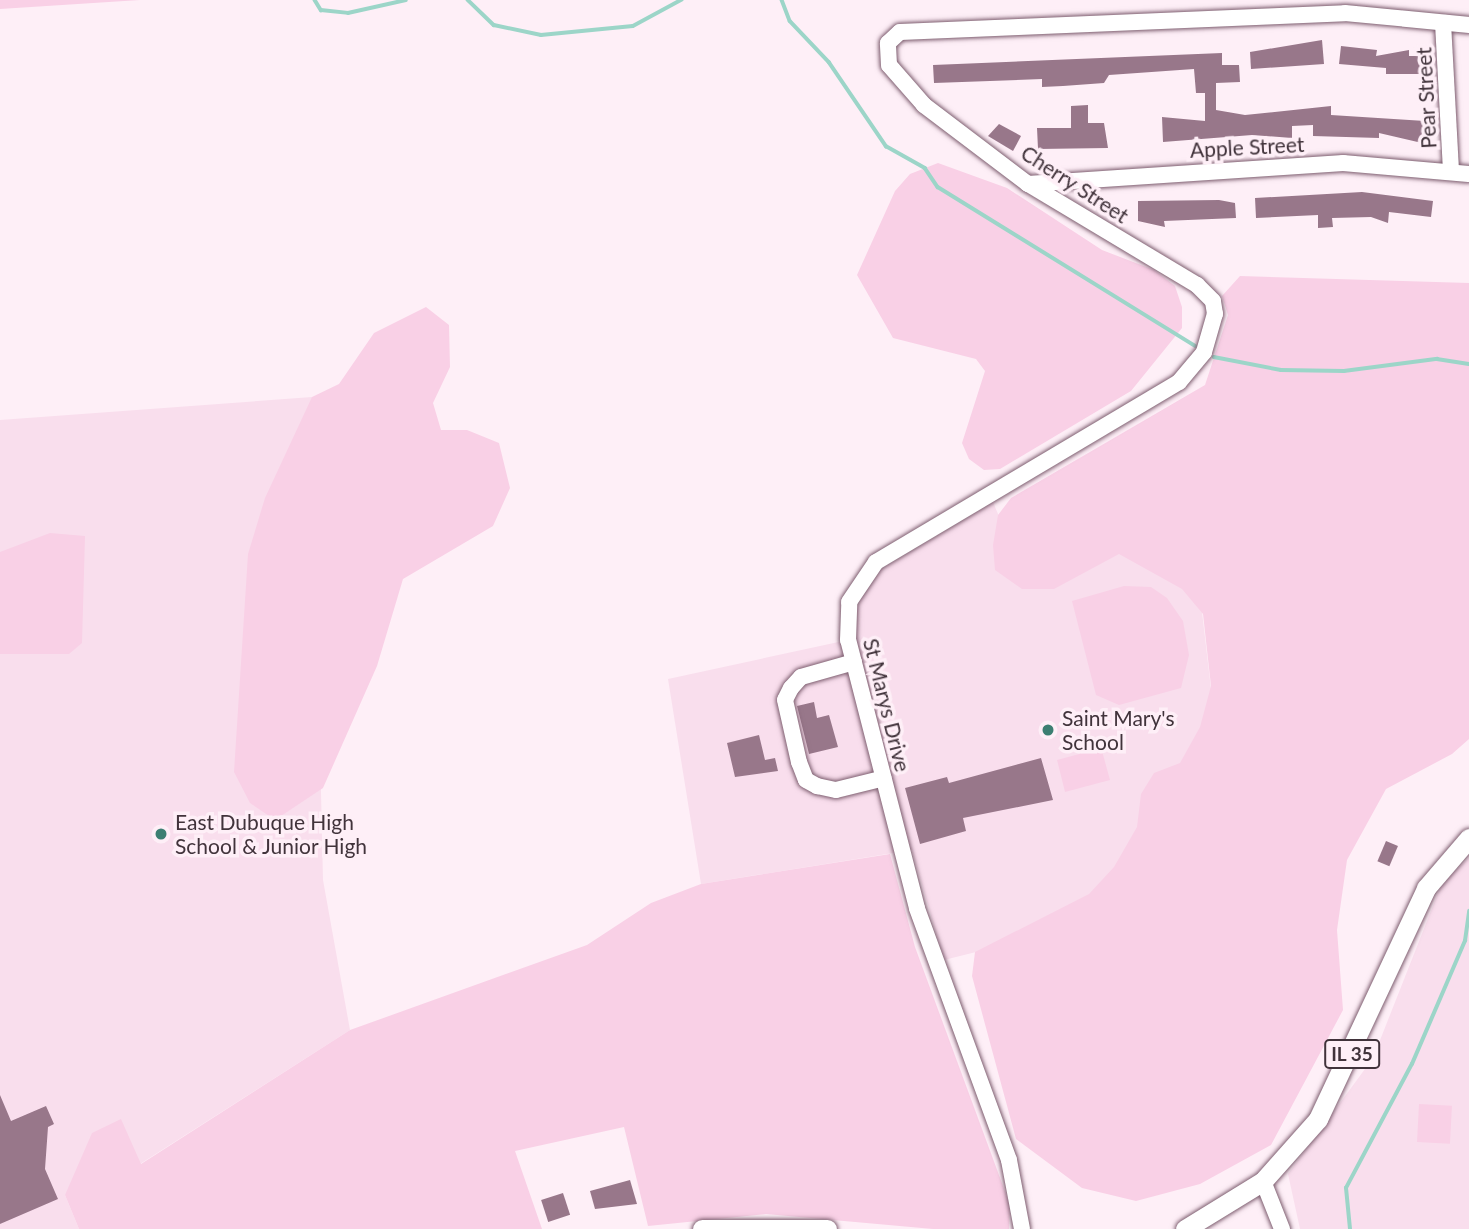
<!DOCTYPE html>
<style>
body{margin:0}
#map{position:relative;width:1469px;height:1229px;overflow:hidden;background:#feeff7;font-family:Lato,sans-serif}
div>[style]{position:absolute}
.built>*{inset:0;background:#f9deed}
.green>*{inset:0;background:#f9d0e6;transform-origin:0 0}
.stream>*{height:3.5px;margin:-1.75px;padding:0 1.75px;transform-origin:1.75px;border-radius:1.75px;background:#9cd5c8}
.building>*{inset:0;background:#98778a;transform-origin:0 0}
.roads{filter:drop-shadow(0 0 2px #7d5d6f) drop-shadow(0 0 2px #7d5d6f)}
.minor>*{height:16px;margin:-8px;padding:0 8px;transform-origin:8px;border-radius:8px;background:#fff}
.major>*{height:19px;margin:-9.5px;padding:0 9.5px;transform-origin:9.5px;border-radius:9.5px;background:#fff}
.dots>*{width:19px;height:19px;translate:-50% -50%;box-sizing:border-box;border:4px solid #feeff7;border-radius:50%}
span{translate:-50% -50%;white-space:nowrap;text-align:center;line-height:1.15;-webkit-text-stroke:7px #feeff7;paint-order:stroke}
.shield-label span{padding:2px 5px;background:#feeff7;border:2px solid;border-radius:5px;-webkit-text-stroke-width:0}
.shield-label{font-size:19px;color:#41333b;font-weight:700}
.street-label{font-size:21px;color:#41333b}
.poi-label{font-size:21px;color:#41333b}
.left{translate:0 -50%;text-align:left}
</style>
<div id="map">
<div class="built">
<i style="clip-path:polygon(312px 397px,323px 880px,350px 1030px,140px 1164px,65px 1195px,79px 1229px,0 1229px,0 420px)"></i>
<i style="clip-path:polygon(993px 502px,1022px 571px,1122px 527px,1198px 578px,1221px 774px,1131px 913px,944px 960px,912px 850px,701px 884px,668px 679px,857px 638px,853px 619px,870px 576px)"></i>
<i style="clip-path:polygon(1469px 858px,1469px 1229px,1300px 1229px,1288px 1174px,1373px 1058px,1442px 883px)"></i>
</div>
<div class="green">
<i style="clip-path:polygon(0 0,140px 0,0 9px)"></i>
<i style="clip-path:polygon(938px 163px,1007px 188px,1102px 250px,1154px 270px,1175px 286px,1182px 307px,1182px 328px,1131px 391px,1000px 469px,984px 470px,969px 459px,962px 443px,985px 371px,976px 359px,893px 338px,857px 275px,895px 191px,910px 174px)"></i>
<i style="clip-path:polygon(1240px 276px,1469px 283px,1469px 739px,1452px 754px,1386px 789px,1347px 860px,1337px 930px,1343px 1010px,1271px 1145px,1200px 1184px,1136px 1201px,1082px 1188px,1016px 1139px,972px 976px,975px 952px,1089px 894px,1114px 867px,1137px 827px,1141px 794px,1154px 773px,1180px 763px,1200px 727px,1211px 686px,1203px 614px,1182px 589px,1119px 554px,1054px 589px,1022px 589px,995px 570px,993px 545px,998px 515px,1011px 498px,1205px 385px,1228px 315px,1222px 296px)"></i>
<i style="clip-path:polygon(426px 307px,449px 325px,450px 367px,433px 403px,441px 430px,467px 430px,499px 443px,510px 488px,493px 526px,403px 579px,377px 666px,323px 788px,275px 820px,250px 803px,234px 772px,248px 554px,265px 498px,312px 397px,339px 384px,374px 333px)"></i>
<i style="clip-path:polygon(50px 533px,85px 536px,82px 643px,69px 654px,0 654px,0 552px)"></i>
<i style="clip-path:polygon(1124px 586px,1151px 587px,1167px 598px,1183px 621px,1189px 655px,1181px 688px,1119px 705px,1096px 695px,1072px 601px)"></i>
<i style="clip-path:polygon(1099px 740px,1110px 780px,1065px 792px,1057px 760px,1083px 753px,1081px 745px)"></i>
<i style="clip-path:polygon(890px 854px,915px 947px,1010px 1205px,1009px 1229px,933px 1229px,766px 1214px,648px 1226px,624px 1127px,515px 1151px,542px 1229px,79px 1229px,65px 1195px,92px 1133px,121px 1119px,141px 1164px,350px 1030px,587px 945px,651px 903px,701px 884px)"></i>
<i style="left:1419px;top:1104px;width:33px;height:38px;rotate:3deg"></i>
</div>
<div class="stream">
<i style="left:315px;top:0;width:12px;rotate:59deg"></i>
<i style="left:321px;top:10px;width:27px;rotate:6deg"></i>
<i style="left:348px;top:13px;width:59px;rotate:-12.6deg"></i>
<i style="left:468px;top:0;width:36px;rotate:44deg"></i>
<i style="left:494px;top:25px;width:48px;rotate:12deg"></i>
<i style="left:541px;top:35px;width:92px;rotate:-5.6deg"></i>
<i style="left:633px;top:26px;width:55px;rotate:-28.4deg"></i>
<i style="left:782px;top:0;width:22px;rotate:69deg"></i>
<i style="left:790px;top:21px;width:57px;rotate:46.4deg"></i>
<i style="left:829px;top:62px;width:102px;rotate:55.8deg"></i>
<i style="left:886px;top:146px;width:45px;rotate:29.4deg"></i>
<i style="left:925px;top:168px;width:23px;rotate:56deg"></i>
<i style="left:938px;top:187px;width:302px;rotate:31.7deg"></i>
<i style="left:1214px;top:357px;width:68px;rotate:11deg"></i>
<i style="left:1281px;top:370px;width:63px;rotate:0.9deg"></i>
<i style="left:1344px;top:371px;width:94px;rotate:-7.4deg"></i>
<i style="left:1437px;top:359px;width:32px;rotate:9deg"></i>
<i style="left:1350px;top:1229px;width:41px;rotate:-95.6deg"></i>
<i style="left:1346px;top:1188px;width:140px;rotate:-62deg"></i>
<i style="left:1412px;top:1064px;width:134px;rotate:-66.7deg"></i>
<i style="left:1465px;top:941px;width:30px;rotate:-82deg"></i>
</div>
<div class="building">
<i style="clip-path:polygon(1322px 40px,1324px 64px,1251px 69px,1250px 52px)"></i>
<i style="clip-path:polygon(1341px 46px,1377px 50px,1376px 56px,1409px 50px,1409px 56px,1423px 56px,1423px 74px,1386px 74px,1386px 68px,1339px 64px)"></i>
<i style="clip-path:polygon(1222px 53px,1222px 65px,1239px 65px,1240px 82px,1216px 83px,1216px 110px,1245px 115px,1331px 106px,1331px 115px,1425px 121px,1422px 143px,1379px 133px,1379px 138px,1313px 136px,1313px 125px,1292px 126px,1292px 138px,1252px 135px,1163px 142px,1162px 117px,1205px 121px,1205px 93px,1196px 93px,1194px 69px,1109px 75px,1104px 83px,1063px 86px,1042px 87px,1042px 79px,934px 83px,933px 65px)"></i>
<i style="clip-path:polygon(1088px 105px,1088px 123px,1104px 123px,1108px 148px,1038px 149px,1037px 128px,1071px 128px,1071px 106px)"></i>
<i style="clip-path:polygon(999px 124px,1021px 136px,1013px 151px,988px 136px)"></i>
<i style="clip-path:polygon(1362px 192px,1433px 201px,1431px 217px,1389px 212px,1388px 223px,1371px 217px,1332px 218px,1333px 227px,1318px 228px,1318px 215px,1256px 218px,1255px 198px)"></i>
<i style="clip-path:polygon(1219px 200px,1235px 203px,1236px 218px,1164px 221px,1165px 227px,1138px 221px,1138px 201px)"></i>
<i style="clip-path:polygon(814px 702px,817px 718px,829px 715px,838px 747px,809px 754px,797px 706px)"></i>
<i style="clip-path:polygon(759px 735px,765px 760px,775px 758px,778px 771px,735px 777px,727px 743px)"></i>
<i style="clip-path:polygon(1041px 758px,1053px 800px,963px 818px,966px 831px,920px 844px,905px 788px,947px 777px,949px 783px)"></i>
<i style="left:1386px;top:841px;width:13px;height:22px;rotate:23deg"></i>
<i style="clip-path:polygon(0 1095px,11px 1121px,46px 1106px,54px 1124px,48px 1127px,45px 1169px,58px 1199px,0 1224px)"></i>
<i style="clip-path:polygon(630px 1180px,637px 1204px,595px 1209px,590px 1191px)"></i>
<i style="left:563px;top:1193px;width:23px;height:23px;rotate:72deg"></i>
</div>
<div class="roads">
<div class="minor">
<i style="left:1443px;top:23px;width:149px;rotate:86.9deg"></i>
<i style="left:1028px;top:184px;width:316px;rotate:-3.8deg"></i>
<i style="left:1343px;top:163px;width:126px;rotate:5deg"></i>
<i style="left:854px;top:662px;width:55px;rotate:164.2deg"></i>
<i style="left:801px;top:677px;width:15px;rotate:132deg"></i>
<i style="left:791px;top:688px;width:13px;rotate:117deg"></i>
<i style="left:785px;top:700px;width:64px;rotate:77.3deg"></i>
<i style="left:799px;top:762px;width:19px;rotate:69deg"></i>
<i style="left:806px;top:780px;width:13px;rotate:29deg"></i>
<i style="left:817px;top:786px;width:19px;rotate:12deg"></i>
<i style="left:836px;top:790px;width:49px;rotate:-14deg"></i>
<i style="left:1263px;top:1181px;width:52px;rotate:68.4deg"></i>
<i style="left:1022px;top:1229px;width:70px;rotate:-100.7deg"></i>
<i style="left:1009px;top:1160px;width:268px;rotate:-110.1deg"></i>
<i style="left:917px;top:908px;width:277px;rotate:-104.4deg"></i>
<i style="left:848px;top:640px;width:38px;rotate:-88deg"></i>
<i style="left:849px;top:602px;width:48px;rotate:-56deg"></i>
<i style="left:876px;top:562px;width:352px;rotate:-30.7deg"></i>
<i style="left:1179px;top:382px;width:39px;rotate:-50deg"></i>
<i style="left:1204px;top:352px;width:40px;rotate:-74deg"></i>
<i style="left:1215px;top:314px;width:13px;rotate:-99deg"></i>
<i style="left:1213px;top:301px;width:23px;rotate:-135deg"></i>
<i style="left:1197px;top:285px;width:197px;rotate:-149.1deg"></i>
<i style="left:1028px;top:184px;width:131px;rotate:-142.8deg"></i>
<i style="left:924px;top:105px;width:53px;rotate:-131.2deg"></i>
<i style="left:889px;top:65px;width:22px;rotate:-93deg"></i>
<i style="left:888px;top:43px;width:16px;rotate:-43deg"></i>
<i style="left:900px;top:32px;width:445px;rotate:-2.4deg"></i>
<i style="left:1345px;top:13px;width:125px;rotate:5.5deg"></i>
</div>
<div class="major">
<i style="left:702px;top:1229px;width:125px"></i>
<i style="left:1185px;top:1229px;width:92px;rotate:-31.6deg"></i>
<i style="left:1263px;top:1181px;width:83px;rotate:-48.4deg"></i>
<i style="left:1318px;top:1119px;width:255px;rotate:-64.9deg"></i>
<i style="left:1426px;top:888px;width:66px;rotate:-49.3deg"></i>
</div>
</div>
<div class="dots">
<i style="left:1048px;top:730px;background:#3c7f72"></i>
<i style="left:161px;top:834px;background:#3c7f72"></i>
</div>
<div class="shield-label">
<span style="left:1352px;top:1054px">IL 35</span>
</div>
<div class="street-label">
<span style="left:1426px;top:98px;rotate:-93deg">Pear Street</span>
<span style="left:1247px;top:147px;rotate:-3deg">Apple Street</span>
<span style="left:1075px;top:184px;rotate:33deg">Cherry Street</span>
<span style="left:887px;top:705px;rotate:76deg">St Marys Drive</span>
</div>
<div class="poi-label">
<span class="left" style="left:1062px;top:730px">Saint Mary's<br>School</span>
<span class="left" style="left:175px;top:834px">East Dubuque High<br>School &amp; Junior High</span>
</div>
</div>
